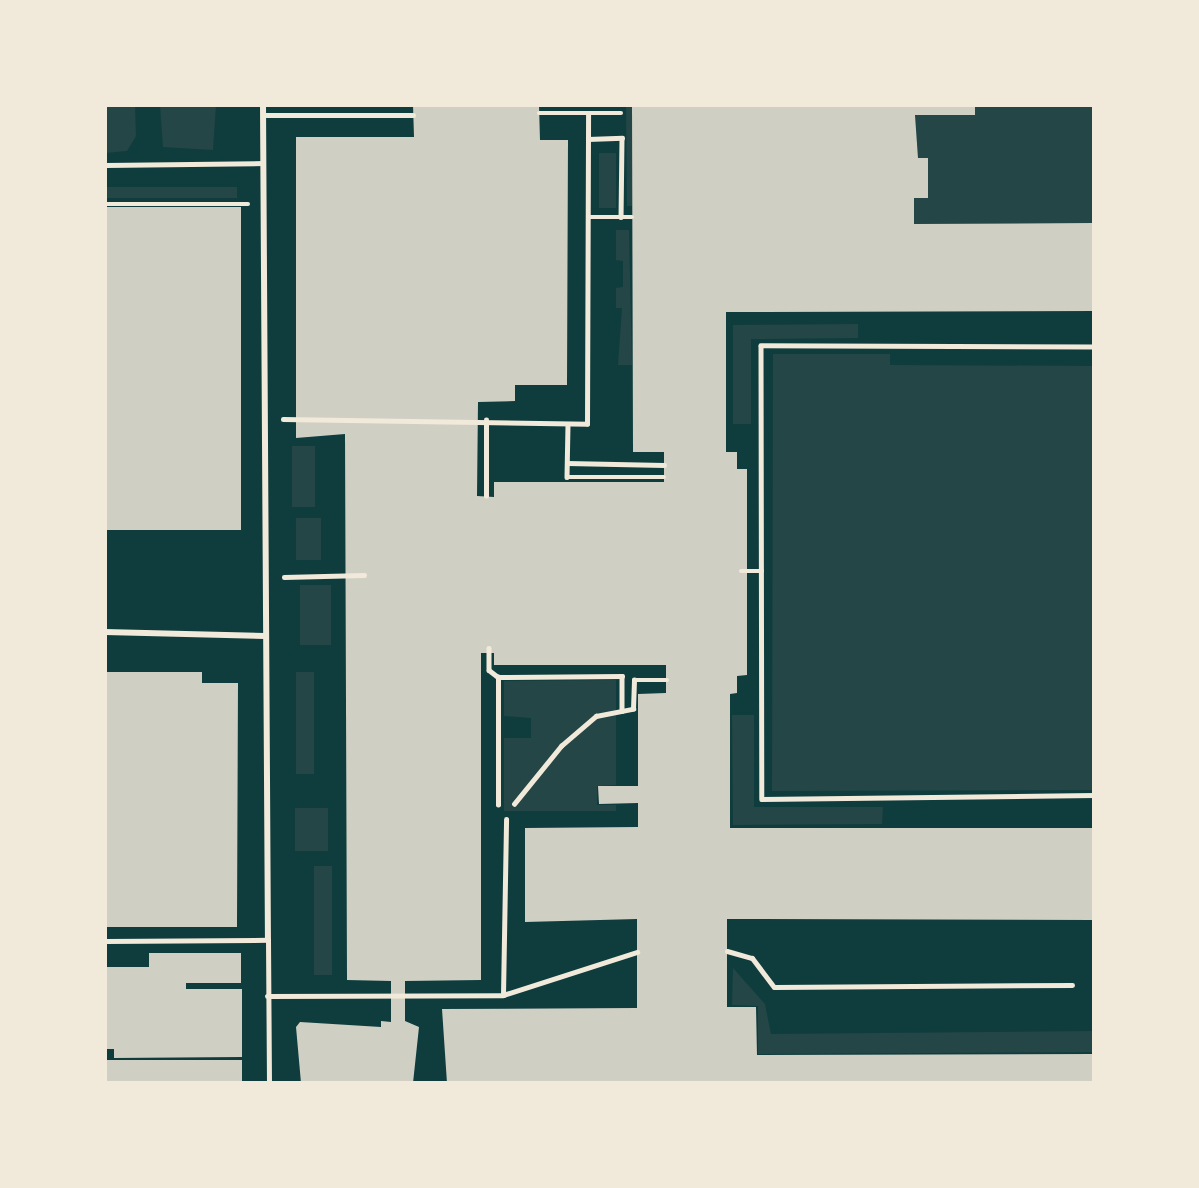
<!DOCTYPE html>
<style>
body{margin:0}
#map{position:relative;width:1199px;height:1188px;overflow:hidden;background:#0f3d3e;font-family:"Varela Round",sans-serif}
div>[style]{position:absolute}
.green>*{inset:0;background:#244646;transform-origin:0 0}
.building>*{inset:0;background:#cfcfc3;transform-origin:0 0}
.path>*{height:4.5px;margin:-2.25px;padding:0 2.25px;transform-origin:2.25px;border-radius:2.25px;background:#f1e9da}
.service>*{height:5px;margin:-2.5px;padding:0 2.5px;transform-origin:2.5px;border-radius:2.5px;background:#f1e9da}
.pedestrian>*{height:6px;margin:-3px;padding:0 3px;transform-origin:3px;border-radius:3px;background:#f1e9da}
span{translate:-50% -50%;white-space:nowrap;text-align:center;line-height:1.15;-webkit-text-stroke:6px #f1e9da;paint-order:stroke}
.frame{position:absolute;inset:0;border:107px solid #f1e9da;pointer-events:none}
</style>
<div id="map">
<div class="green">
<i style="clip-path:polygon(105px 105px,135px 105px,136px 136px,127px 151px,105px 153px)"></i>
<i style="clip-path:polygon(160px 105px,216px 105px,213px 150px,163px 147px)"></i>
<i style="clip-path:polygon(626px 105px,632px 105px,632px 206px,627px 206px)"></i>
<i style="clip-path:polygon(975px 105px,1094px 105px,1094px 223px,914px 224px,914px 198px,928px 158px,918px 158px,915px 115px,975px 115px)"></i>
<i style="left:599px;top:153px;width:17px;height:55px"></i>
<i style="left:105px;top:187px;width:132px;height:11px"></i>
<i style="clip-path:polygon(616px 230px,629px 230px,632px 365px,618px 365px,622px 308px,616px 308px,616px 288px,623px 287px,623px 261px,616px 260px)"></i>
<i style="clip-path:polygon(858px 324px,858px 338px,751px 339px,751px 424px,733px 424px,733px 325px)"></i>
<i style="clip-path:polygon(773px 354px,890px 354px,890px 365px,1094px 366px,1094px 790px,772px 791px)"></i>
<i style="left:292px;top:446px;width:23px;height:61px"></i>
<i style="left:296px;top:518px;width:25px;height:42px"></i>
<i style="left:300px;top:585px;width:31px;height:60px"></i>
<i style="left:296px;top:672px;width:18px;height:102px"></i>
<i style="clip-path:polygon(616px 680px,616px 785px,597px 786px,597px 805px,616px 805px,616px 811px,504px 811px,504px 738px,531px 738px,531px 718px,504px 716px,504px 681px)"></i>
<i style="clip-path:polygon(732px 715px,754px 715px,754px 807px,883px 807px,882px 824px,733px 825px)"></i>
<i style="left:295px;top:808px;width:33px;height:43px"></i>
<i style="left:314px;top:866px;width:18px;height:109px"></i>
<i style="clip-path:polygon(733px 968px,765px 1004px,771px 1034px,1094px 1031px,1094px 1052px,758px 1054px,758px 1006px,732px 1005px)"></i>
</div>
<div class="building">
<i style="clip-path:polygon(413px 105px,539px 105px,540px 140px,568px 140px,567px 385px,515px 385px,515px 401px,478px 402px,477px 496px,494px 497px,494px 482px,664px 482px,664px 452px,633px 452px,632px 105px,975px 105px,975px 115px,915px 115px,918px 158px,928px 158px,928px 198px,914px 198px,914px 224px,1094px 223px,1094px 311px,726px 312px,726px 452px,737px 452px,737px 469px,747px 469px,747px 675px,737px 676px,737px 693px,730px 694px,730px 828px,1094px 828px,1094px 920px,727px 919px,727px 1007px,756px 1007px,757px 1055px,1094px 1054px,1094px 1083px,447px 1083px,442px 1009px,637px 1008px,637px 919px,525px 922px,525px 828px,638px 827px,638px 803px,599px 804px,598px 786px,638px 786px,638px 694px,666px 693px,666px 665px,494px 665px,494px 653px,481px 653px,481px 980px,405px 981px,405px 1021px,419px 1027px,413px 1083px,301px 1083px,296px 1027px,300px 1022px,381px 1027px,381px 1021px,391px 1022px,391px 981px,347px 980px,345px 434px,296px 438px,296px 137px,414px 137px)"></i>
<i style="left:241px;top:207px;width:323px;height:136px;rotate:90deg"></i>
<i style="clip-path:polygon(105px 672px,202px 672px,202px 683px,238px 683px,237px 927px,105px 927px)"></i>
<i style="clip-path:polygon(149px 953px,241px 953px,241px 983px,186px 983px,186px 989px,242px 989px,242px 1057px,114px 1058px,114px 1049px,105px 1049px,105px 967px,149px 967px)"></i>
<i style="left:105px;top:1060px;width:137px;height:23px"></i>
</div>
<div class="path">
<i style="left:539px;top:113px;width:82px"></i>
<i style="left:588px;top:139px;width:34px;rotate:-2deg"></i>
<i style="left:622px;top:138px;width:79px;rotate:90.7deg"></i>
<i style="left:105px;top:204px;width:143px"></i>
<i style="left:588px;top:217px;width:44px"></i>
<i style="left:1094px;top:347px;width:333px;rotate:-179.8deg"></i>
<i style="left:761px;top:346px;width:453px;rotate:89.9deg"></i>
<i style="left:762px;top:799px;width:332px;rotate:-0.7deg"></i>
<i style="left:283px;top:419px;width:304px;rotate:0.9deg"></i>
<i style="left:587px;top:424px;width:310px;rotate:-89.8deg"></i>
<i style="left:568px;top:425px;width:52px;rotate:91.1deg"></i>
<i style="left:567px;top:477px;width:97px"></i>
<i style="left:567px;top:463px;width:97px;rotate:1.2deg"></i>
<i style="left:486px;top:496px;width:76px;rotate:-90deg"></i>
<i style="left:741px;top:571px;width:21px"></i>
<i style="left:284px;top:577px;width:80px;rotate:-1.4deg"></i>
<i style="left:489px;top:648px;width:22px;rotate:90deg"></i>
<i style="left:489px;top:670px;width:11px;rotate:38deg"></i>
<i style="left:514px;top:804px;width:75px;rotate:-51deg"></i>
<i style="left:561px;top:746px;width:46px;rotate:-40.6deg"></i>
<i style="left:596px;top:716px;width:38px;rotate:-11deg"></i>
<i style="left:633px;top:709px;width:29px;rotate:-88deg"></i>
<i style="left:634px;top:680px;width:33px"></i>
<i style="left:498px;top:805px;width:128px;rotate:-90deg"></i>
<i style="left:498px;top:677px;width:124px;rotate:-0.5deg"></i>
<i style="left:622px;top:676px;width:35px;rotate:90deg"></i>
</div>
<div class="service">
<i style="left:263px;top:115px;width:150px"></i>
<i style="left:105px;top:165px;width:158px;rotate:-0.7deg"></i>
<i style="left:105px;top:941px;width:163px;rotate:-0.4deg"></i>
<i style="left:268px;top:940px;width:141px;rotate:89.6deg"></i>
<i style="left:727px;top:951px;width:26px;rotate:16deg"></i>
<i style="left:752px;top:958px;width:36px;rotate:53deg"></i>
<i style="left:774px;top:987px;width:298px;rotate:-0.4deg"></i>
<i style="left:503px;top:995px;width:176px;rotate:-89deg"></i>
<i style="left:267px;top:996px;width:236px;rotate:-0.2deg"></i>
<i style="left:503px;top:995px;width:141px;rotate:-17.8deg"></i>
</div>
<div class="pedestrian">
<i style="left:263px;top:105px;width:835px;rotate:89.66deg"></i>
<i style="left:105px;top:632px;width:160px;rotate:1.4deg"></i>
</div>
<div class="frame"></div>
</div>
